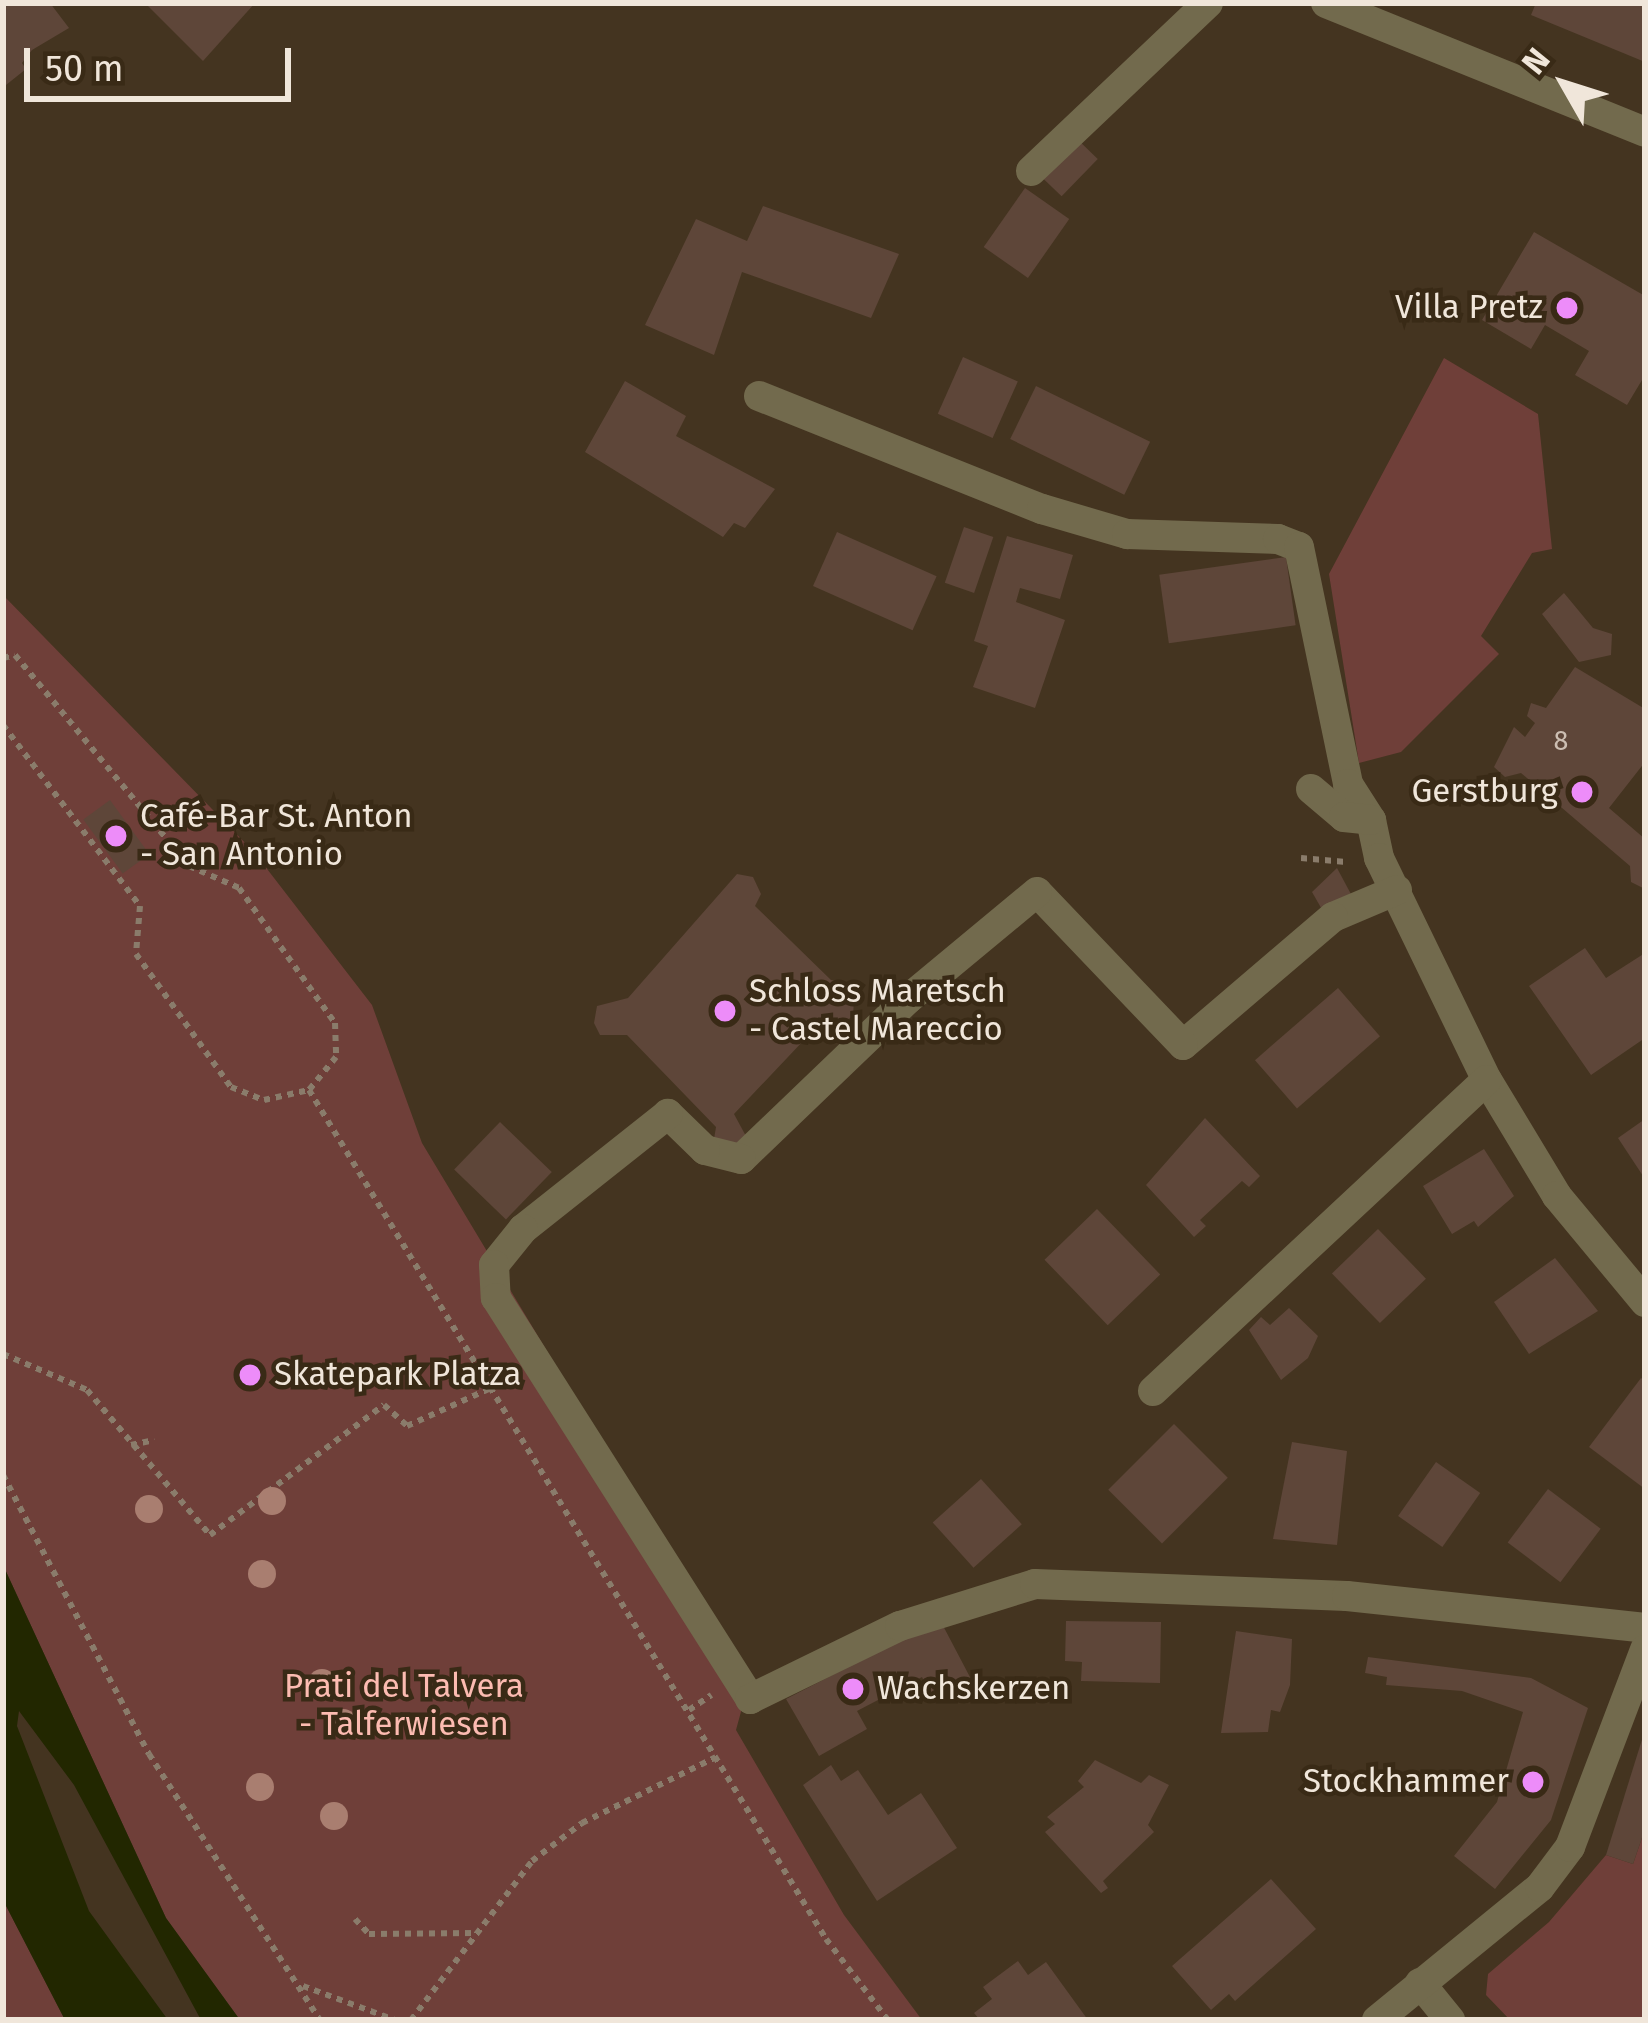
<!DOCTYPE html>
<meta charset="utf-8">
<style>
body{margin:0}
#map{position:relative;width:1648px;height:2023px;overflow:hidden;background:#443420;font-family:"Fira Sans",sans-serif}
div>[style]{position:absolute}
.green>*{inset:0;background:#6f3f39}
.water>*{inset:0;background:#222700}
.building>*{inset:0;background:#5e4639;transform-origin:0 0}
.path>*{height:6px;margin-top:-3px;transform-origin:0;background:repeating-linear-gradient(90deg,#8a7c6b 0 6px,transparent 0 12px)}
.minor>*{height:30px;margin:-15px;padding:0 15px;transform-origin:15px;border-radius:15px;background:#726a4d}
.trees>*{width:28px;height:28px;margin:-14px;border-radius:50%;background:#a97e70}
.dots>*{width:33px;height:33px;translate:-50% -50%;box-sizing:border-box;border:6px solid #392a16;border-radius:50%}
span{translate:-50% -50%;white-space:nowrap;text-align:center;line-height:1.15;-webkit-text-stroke:9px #392a16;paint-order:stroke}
.number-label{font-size:27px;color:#ccbeb2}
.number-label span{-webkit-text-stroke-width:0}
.poi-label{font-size:33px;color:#f0e6da}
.right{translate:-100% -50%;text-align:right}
.left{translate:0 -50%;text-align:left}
.park-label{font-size:33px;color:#fcbbb1}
.frame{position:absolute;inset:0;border:6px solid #f0e6da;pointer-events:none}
.north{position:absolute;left:1504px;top:24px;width:120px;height:120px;-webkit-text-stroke:9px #392a16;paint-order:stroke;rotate:309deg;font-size:33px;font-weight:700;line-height:48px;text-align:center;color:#f0e6da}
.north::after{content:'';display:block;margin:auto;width:42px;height:54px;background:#f0e6da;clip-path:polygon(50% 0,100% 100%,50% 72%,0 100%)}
.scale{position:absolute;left:24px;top:48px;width:267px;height:54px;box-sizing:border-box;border:6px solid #f0e6da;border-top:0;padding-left:15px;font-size:36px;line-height:42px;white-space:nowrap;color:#f0e6da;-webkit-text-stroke:9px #392a16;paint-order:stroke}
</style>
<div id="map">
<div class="green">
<i style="clip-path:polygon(1444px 358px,1538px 414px,1552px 549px,1532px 553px,1481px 636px,1499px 654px,1401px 752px,1359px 763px,1329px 574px)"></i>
<i style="clip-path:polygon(3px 595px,254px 852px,372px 1005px,422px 1143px,748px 1686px,736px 1730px,844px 1915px,922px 2020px,240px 2020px,166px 1918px,3px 1565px)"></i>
<i style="clip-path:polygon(1645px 1829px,1645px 2020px,1510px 2020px,1486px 1995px,1488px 1974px,1549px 1922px,1606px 1855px,1633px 1864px)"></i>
<i style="clip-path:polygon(3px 1900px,65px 2020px,3px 2020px)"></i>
</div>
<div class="water">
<i style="clip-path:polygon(3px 1565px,166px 1918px,240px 2020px,201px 2020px,74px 1785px,19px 1711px,17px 1726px,89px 1911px,168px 2020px,65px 2020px,3px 1900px)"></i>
</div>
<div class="building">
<i style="clip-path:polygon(3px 3px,50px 3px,69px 28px,32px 50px,22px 63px,26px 69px,6px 85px)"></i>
<i style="clip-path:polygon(145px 3px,255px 3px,203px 61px)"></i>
<i style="clip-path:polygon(1536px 3px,1645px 3px,1645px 62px,1531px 15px)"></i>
<i style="left:1074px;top:136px;width:33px;height:52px;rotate:44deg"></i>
<i style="left:1025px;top:188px;width:54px;height:72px;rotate:35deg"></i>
<i style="clip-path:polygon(763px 206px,899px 254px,871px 318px,742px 272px,714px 355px,645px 325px,696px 219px,747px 241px)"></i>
<i style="clip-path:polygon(1534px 232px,1645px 296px,1645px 375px,1627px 405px,1575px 375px,1589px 351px,1545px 325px,1531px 349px,1482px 320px)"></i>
<i style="left:963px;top:357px;width:60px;height:62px;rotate:24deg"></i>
<i style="clip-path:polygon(625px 381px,686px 416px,676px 436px,775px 489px,745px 528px,734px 523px,723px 537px,585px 452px)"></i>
<i style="left:1036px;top:386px;width:127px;height:59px;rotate:26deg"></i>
<i style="left:964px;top:527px;width:31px;height:59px;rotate:19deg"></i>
<i style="left:837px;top:532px;width:109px;height:59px;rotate:24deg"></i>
<i style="clip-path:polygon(1007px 536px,1073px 555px,1060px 599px,1020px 588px,1016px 602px,1065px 620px,1035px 708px,973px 687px,988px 646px,974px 641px)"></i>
<i style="left:1286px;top:557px;width:69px;height:128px;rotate:82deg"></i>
<i style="clip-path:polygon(1564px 593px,1593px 628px,1612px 634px,1611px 655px,1579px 662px,1542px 614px)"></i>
<i style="clip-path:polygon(1575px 667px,1645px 709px,1645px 762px,1609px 808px,1645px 839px,1645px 889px,1631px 882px,1630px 866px,1521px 773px,1505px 777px,1494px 767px,1514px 727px,1525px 737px,1535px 723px,1527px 716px,1531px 703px,1546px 708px)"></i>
<i style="left:110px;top:800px;width:67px;height:33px;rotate:54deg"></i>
<i style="clip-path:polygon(1337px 868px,1352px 896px,1324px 913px,1312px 892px)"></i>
<i style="clip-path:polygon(737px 874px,753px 877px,761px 894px,755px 906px,831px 980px,848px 984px,854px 1000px,853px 1016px,839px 1026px,822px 1021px,734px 1114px,747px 1138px,739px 1150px,714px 1139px,716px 1127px,627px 1035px,600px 1035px,594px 1023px,597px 1006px,628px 998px)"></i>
<i style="clip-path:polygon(1585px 948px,1606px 978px,1645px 953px,1645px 1038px,1591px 1075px,1529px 986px)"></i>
<i style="left:1338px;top:988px;width:64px;height:110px;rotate:49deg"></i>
<i style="clip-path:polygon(1205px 1118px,1260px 1176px,1249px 1187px,1242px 1181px,1200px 1220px,1206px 1226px,1194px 1237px,1146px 1185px)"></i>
<i style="clip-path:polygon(1645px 1119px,1645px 1179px,1618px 1138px)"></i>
<i style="left:500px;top:1122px;width:72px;height:66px;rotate:44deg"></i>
<i style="clip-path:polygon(1484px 1149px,1514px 1196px,1478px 1227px,1474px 1221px,1452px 1234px,1423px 1186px)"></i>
<i style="left:1097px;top:1209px;width:91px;height:73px;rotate:46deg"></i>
<i style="left:1378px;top:1229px;width:69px;height:64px;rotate:46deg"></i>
<i style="clip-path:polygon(1555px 1258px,1598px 1311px,1529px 1354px,1494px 1302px)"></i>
<i style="clip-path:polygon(1289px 1308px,1318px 1336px,1308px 1358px,1281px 1380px,1249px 1330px,1261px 1317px,1270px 1325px)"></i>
<i style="clip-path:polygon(1641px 1378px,1645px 1381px,1645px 1489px,1589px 1447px)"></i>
<i style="left:1174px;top:1424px;width:76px;height:93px;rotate:45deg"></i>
<i style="clip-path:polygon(1292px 1442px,1347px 1451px,1337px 1545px,1273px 1539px)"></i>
<i style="left:1436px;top:1462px;width:54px;height:66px;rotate:35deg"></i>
<i style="left:981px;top:1479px;width:61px;height:65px;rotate:48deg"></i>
<i style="left:1548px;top:1489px;width:66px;height:67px;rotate:37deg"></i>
<i style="clip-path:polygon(940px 1620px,971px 1679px,932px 1698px,922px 1677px,857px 1711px,867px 1729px,819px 1756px,786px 1699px)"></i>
<i style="clip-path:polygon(1066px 1621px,1161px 1622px,1160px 1683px,1081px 1681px,1082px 1662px,1065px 1661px)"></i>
<i style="clip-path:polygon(1236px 1631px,1292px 1639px,1290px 1685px,1280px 1712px,1271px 1710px,1268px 1732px,1221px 1733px)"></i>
<i style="clip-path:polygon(1368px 1657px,1531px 1678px,1588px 1708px,1551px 1820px,1495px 1889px,1454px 1856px,1497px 1802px,1523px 1712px,1462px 1691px,1386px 1685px,1387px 1677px,1365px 1673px)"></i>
<i style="clip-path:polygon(1645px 1730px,1645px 1829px,1633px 1864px,1606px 1855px)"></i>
<i style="clip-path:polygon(1095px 1760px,1141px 1783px,1149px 1775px,1169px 1785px,1148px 1825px,1154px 1832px,1103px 1881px,1108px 1888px,1101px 1893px,1045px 1832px,1055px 1824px,1047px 1817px,1084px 1787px,1078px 1781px)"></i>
<i style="clip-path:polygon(831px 1765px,841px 1781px,858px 1770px,888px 1815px,921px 1793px,957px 1848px,877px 1901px,803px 1785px)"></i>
<i style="clip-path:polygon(1271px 1879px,1316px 1929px,1235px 2001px,1229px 1994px,1211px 2010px,1172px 1966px)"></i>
<i style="clip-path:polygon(1018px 1961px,1028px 1975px,1046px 1962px,1088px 2020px,980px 2020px,974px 2013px,992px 1999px,983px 1987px)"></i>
</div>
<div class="path">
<i style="left:3px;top:658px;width:12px;rotate:-14deg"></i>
<i style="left:15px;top:655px;width:273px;rotate:50.5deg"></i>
<i style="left:189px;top:866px;width:55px;rotate:23.7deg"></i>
<i style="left:239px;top:888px;width:166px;rotate:54.6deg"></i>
<i style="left:335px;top:1023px;width:34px;rotate:88deg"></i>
<i style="left:336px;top:1057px;width:43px;rotate:129.3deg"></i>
<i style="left:3px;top:725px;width:227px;rotate:52.9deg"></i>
<i style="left:140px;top:906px;width:48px;rotate:94.8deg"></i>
<i style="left:136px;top:954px;width:163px;rotate:54.5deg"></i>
<i style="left:231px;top:1087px;width:35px;rotate:22deg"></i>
<i style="left:264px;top:1100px;width:46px;rotate:-12.5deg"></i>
<i style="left:309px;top:1090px;width:994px;rotate:58.66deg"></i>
<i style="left:826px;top:1939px;width:102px;rotate:52.6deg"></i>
<i style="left:1301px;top:858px;width:45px;rotate:5.1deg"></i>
<i style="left:3px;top:1354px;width:91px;rotate:23.2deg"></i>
<i style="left:87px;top:1390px;width:190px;rotate:49.7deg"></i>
<i style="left:210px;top:1535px;width:217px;rotate:-36.8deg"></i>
<i style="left:384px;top:1405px;width:31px;rotate:42deg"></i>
<i style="left:407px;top:1426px;width:94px;rotate:-24.4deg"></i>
<i style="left:131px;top:1445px;width:24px;rotate:-12deg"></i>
<i style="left:3px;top:1475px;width:315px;rotate:62.4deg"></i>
<i style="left:149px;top:1754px;width:316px;rotate:57.3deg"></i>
<i style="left:689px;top:1710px;width:27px;rotate:-34deg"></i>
<i style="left:355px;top:1919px;width:21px;rotate:47deg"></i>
<i style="left:369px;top:1934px;width:106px;rotate:-0.5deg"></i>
<i style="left:303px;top:1986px;width:98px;rotate:20.3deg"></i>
<i style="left:411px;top:2020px;width:200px;rotate:-52.7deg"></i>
<i style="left:532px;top:1861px;width:63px;rotate:-37.2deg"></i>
<i style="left:582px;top:1823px;width:149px;rotate:-26.2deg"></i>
</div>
<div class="minor">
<i style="left:1326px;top:3px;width:344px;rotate:22deg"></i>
<i style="left:1031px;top:171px;width:244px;rotate:-43.5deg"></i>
<i style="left:759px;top:396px;width:305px;rotate:21.8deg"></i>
<i style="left:1042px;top:509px;width:89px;rotate:16.4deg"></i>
<i style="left:1127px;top:534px;width:151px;rotate:1.9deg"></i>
<i style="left:1278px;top:539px;width:22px;rotate:21deg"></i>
<i style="left:1299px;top:547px;width:242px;rotate:78.3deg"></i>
<i style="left:1348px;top:784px;width:43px;rotate:57.4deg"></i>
<i style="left:1371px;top:820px;width:39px;rotate:78deg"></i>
<i style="left:1379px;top:858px;width:247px;rotate:64.1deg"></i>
<i style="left:1487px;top:1080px;width:135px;rotate:58.9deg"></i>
<i style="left:1557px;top:1196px;width:138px;rotate:50.3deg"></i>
<i style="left:1311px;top:789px;width:43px;rotate:40.3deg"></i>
<i style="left:1344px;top:817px;width:27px;rotate:6deg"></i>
<i style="left:1397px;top:890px;width:69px;rotate:157.1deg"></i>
<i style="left:1333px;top:917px;width:197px;rotate:139.5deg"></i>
<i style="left:1183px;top:1045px;width:211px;rotate:-133.7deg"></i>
<i style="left:1037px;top:892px;width:168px;rotate:140.3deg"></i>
<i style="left:908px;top:999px;width:231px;rotate:136.2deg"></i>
<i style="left:741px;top:1159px;width:37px;rotate:-166deg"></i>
<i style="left:705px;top:1150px;width:52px;rotate:-135.8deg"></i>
<i style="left:668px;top:1114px;width:185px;rotate:141.6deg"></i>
<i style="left:523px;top:1229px;width:46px;rotate:128.9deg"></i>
<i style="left:494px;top:1265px;width:33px;rotate:87deg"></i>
<i style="left:496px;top:1298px;width:475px;rotate:57.6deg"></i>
<i style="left:750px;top:1699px;width:167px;rotate:-26deg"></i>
<i style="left:900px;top:1626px;width:141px;rotate:-17.3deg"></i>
<i style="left:1035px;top:1584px;width:312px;rotate:2.2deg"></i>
<i style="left:1347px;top:1596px;width:300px;rotate:6.1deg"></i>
<i style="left:1153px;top:1391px;width:456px;rotate:-43deg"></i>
<i style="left:1420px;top:1983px;width:48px;rotate:51deg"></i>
<i style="left:1377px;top:2020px;width:210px;rotate:-39.2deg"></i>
<i style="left:1540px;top:1887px;width:50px;rotate:-53.1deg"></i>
<i style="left:1570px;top:1847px;width:211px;rotate:-69.2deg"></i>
</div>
<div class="trees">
<i style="left:272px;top:1501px"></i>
<i style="left:149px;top:1509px"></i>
<i style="left:262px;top:1574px"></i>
<i style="left:322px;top:1683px"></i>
<i style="left:343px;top:1723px"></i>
<i style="left:260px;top:1787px"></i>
<i style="left:334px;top:1816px"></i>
</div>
<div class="dots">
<i style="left:1567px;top:308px;background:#ed8cf9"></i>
<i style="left:1582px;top:792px;background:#ed8cf9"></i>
<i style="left:116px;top:836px;background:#ed8cf9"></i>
<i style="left:725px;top:1011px;background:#ed8cf9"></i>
<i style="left:250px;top:1375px;background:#ed8cf9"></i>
<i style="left:853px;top:1689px;background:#ed8cf9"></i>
<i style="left:1533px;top:1782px;background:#ed8cf9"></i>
</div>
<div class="number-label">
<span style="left:1561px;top:742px">8</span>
</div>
<div class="poi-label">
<span class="right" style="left:1543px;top:308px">Villa Pretz</span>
<span class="right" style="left:1558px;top:792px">Gerstburg</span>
<span class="left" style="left:140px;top:836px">Café-Bar St. Anton<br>- San Antonio</span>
<span class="left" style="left:749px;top:1011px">Schloss Maretsch<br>- Castel Mareccio</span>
<span class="left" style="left:274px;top:1375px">Skatepark Platza</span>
<span class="left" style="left:877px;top:1689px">Wachskerzen</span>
<span class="right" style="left:1509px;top:1782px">Stockhammer</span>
</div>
<div class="park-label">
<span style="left:404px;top:1706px">Prati del Talvera<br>- Talferwiesen</span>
</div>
<div class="frame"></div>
<div class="north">N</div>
<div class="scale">50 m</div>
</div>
